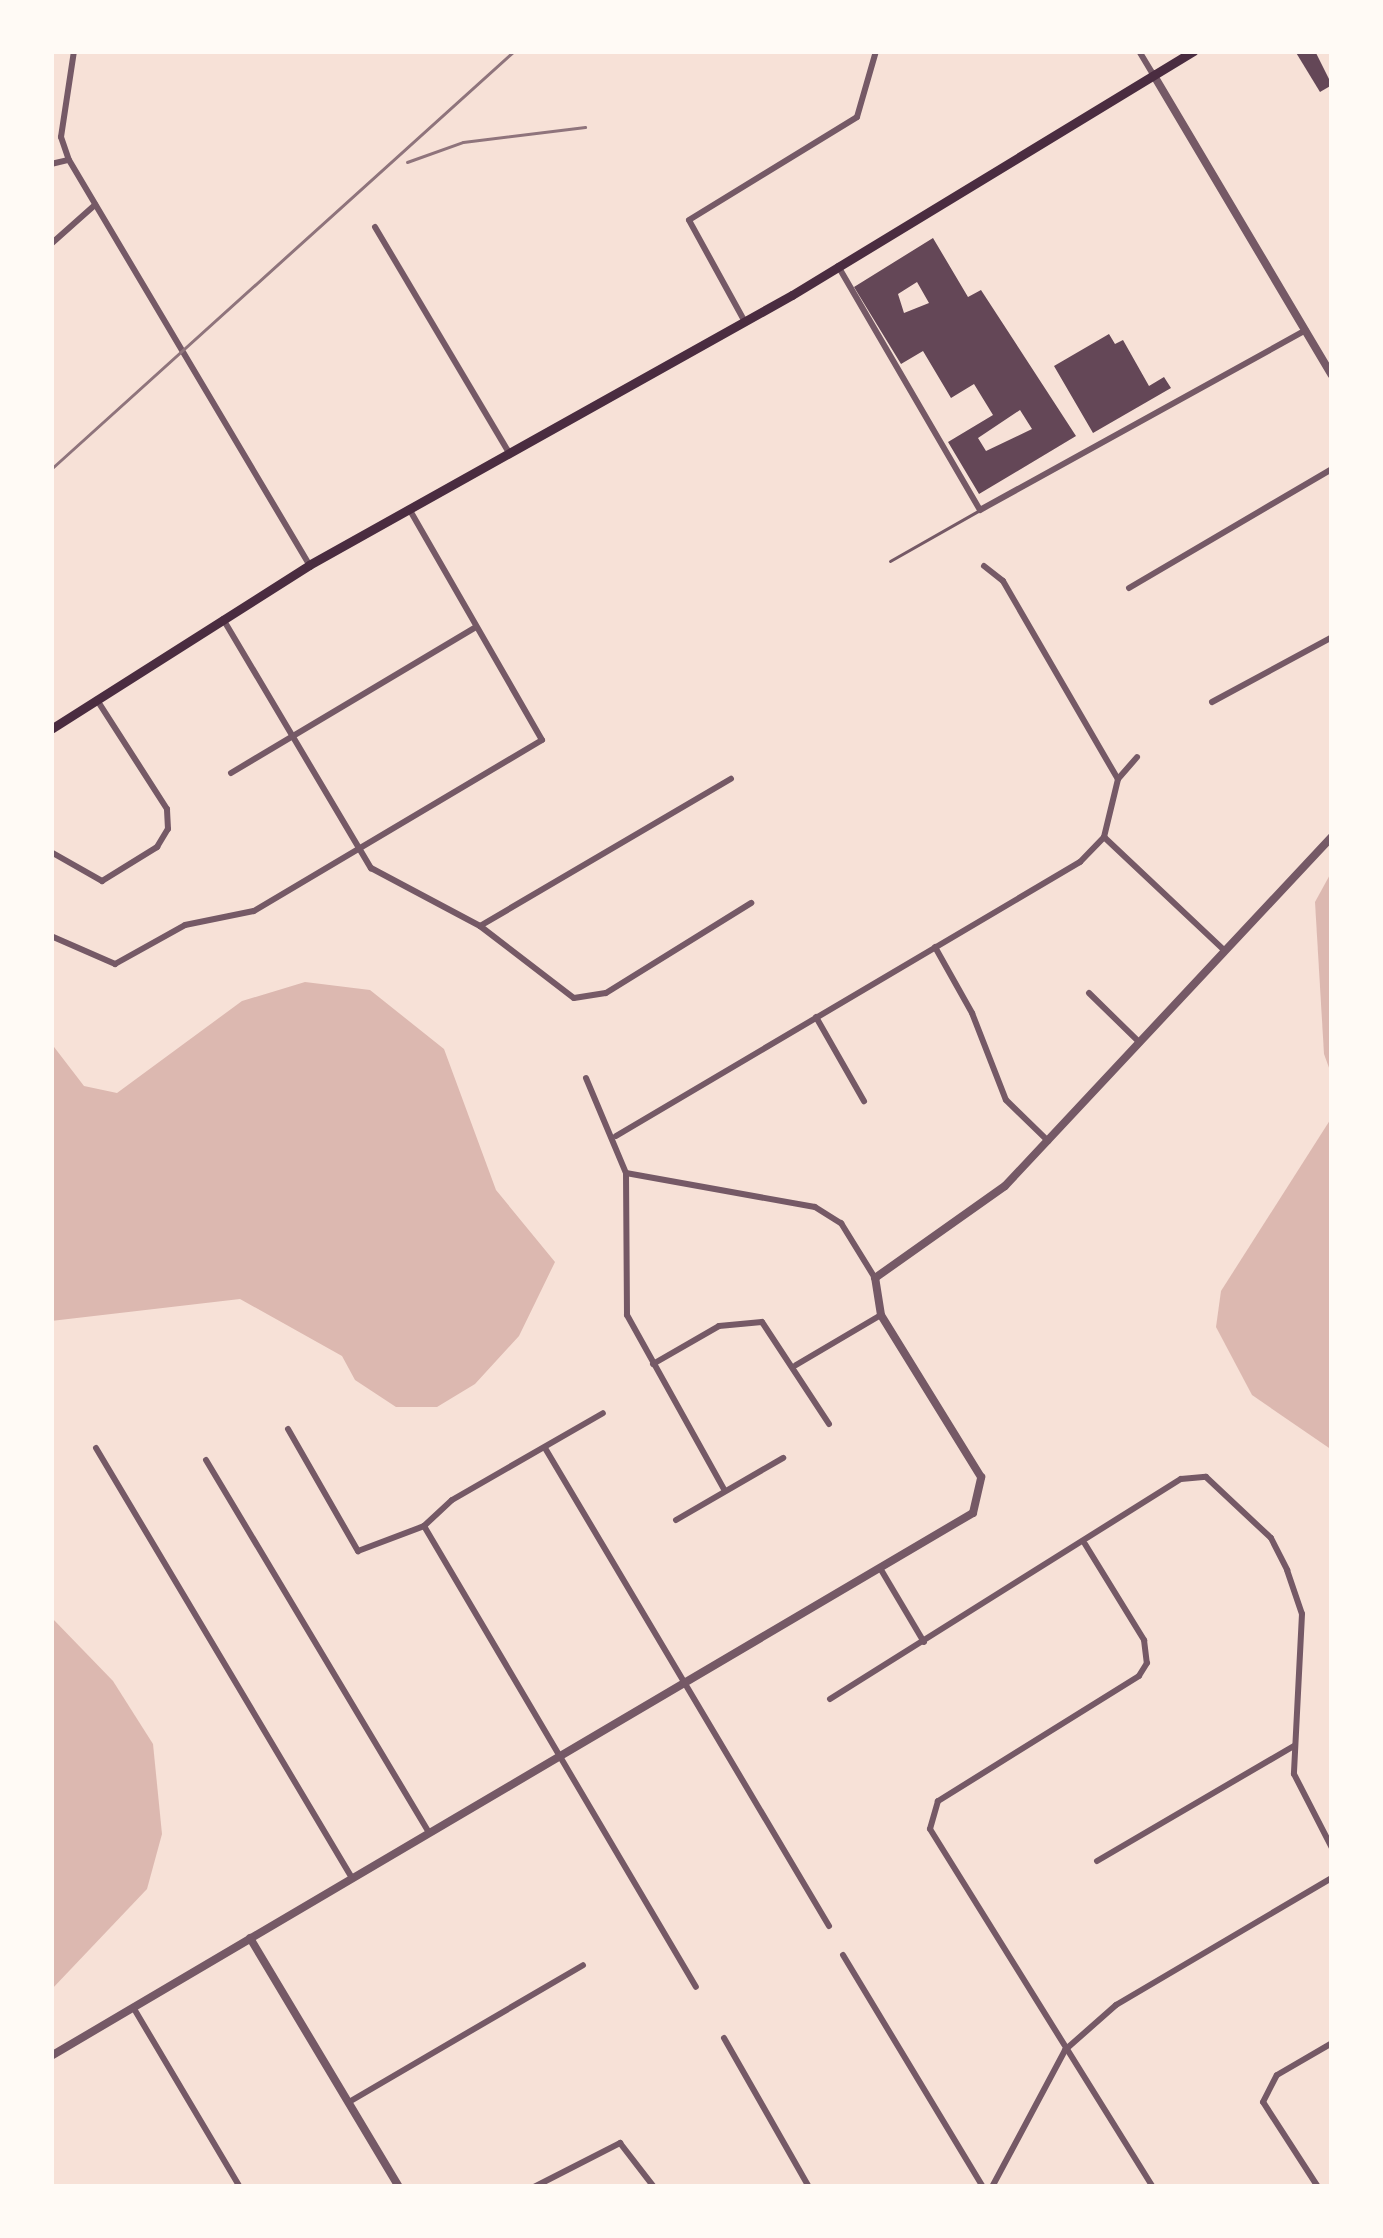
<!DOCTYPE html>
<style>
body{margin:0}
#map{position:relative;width:1383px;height:2238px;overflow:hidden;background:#f7e1d7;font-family:Montserrat,sans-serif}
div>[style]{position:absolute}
.water>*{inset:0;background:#dcb8b0}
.building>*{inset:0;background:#644757}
.service>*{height:3px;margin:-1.5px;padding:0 1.5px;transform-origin:1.5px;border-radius:1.5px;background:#755966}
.minor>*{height:6px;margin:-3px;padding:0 3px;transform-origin:3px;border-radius:3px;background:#755966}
.tertiary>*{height:8px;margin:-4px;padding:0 4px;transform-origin:4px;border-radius:4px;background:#755966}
.primary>*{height:9px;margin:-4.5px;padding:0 4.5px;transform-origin:4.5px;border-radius:4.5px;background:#4a2c40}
.rail>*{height:3px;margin:-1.5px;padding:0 1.5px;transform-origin:1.5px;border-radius:1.5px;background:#8f747c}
span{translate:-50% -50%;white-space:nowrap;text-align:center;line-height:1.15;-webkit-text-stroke:9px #fffaf5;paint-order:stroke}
.frame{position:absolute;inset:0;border:54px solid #fffaf5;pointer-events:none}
</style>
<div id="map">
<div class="water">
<i style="clip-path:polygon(1332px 871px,1332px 1076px,1324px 1054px,1315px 902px)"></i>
<i style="clip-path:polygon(305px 982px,370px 990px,444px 1049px,496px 1190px,555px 1262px,519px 1336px,475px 1384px,437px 1407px,396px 1407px,355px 1380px,342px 1356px,240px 1299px,51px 1321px,51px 1043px,84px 1086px,117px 1093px,242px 1001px)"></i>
<i style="clip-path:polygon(1332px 1117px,1332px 1450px,1252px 1395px,1216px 1327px,1221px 1291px)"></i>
<i style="clip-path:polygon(51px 1617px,113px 1681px,153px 1744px,162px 1834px,147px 1889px,51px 1990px)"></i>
</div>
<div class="building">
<i style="clip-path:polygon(1295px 51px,1315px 51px,1332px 85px,1320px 92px)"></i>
<i style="clip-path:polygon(evenodd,933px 238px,968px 297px,981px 290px,1076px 436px,979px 494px,948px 442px,993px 415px,974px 384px,951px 398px,923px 351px,901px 364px,854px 287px,933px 238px,917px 282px,929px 303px,904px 313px,898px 294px,917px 282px,933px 238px,1020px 410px,1032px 429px,986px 451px,978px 438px,1020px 410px)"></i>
<i style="clip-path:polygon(1109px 334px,1115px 344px,1123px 340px,1149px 386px,1164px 377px,1171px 388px,1093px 433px,1054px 366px)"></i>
</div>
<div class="service">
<i style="left:890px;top:561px;width:101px;rotate:-29.6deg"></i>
</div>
<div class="minor">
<i style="left:74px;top:51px;width:87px;rotate:98.6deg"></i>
<i style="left:61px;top:137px;width:24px;rotate:71deg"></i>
<i style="left:69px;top:160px;width:471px;rotate:59.3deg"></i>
<i style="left:1139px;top:51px;width:27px;rotate:59deg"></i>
<i style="left:51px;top:164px;width:18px;rotate:-13deg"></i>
<i style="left:375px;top:227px;width:263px;rotate:59.3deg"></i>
<i style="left:51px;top:244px;width:59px;rotate:-41.6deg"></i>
<i style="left:838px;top:266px;width:282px;rotate:59.8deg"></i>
<i style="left:980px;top:510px;width:372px;rotate:-28.9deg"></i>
<i style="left:745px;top:322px;width:116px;rotate:-118.8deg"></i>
<i style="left:689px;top:220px;width:197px;rotate:-31.5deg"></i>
<i style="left:857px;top:117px;width:69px;rotate:-73.9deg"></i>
<i style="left:984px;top:566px;width:24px;rotate:38deg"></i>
<i style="left:1003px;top:581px;width:229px;rotate:59.9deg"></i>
<i style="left:1129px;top:588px;width:235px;rotate:-30.4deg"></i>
<i style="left:223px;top:619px;width:290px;rotate:59.3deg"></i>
<i style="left:371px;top:868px;width:123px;rotate:28deg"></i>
<i style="left:480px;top:926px;width:118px;rotate:37.5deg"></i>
<i style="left:574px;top:998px;width:32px;rotate:-9deg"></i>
<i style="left:606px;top:993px;width:171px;rotate:-31.8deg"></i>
<i style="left:1212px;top:702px;width:136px;rotate:-28.4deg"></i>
<i style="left:231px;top:773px;width:285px;rotate:-30.8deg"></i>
<i style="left:1104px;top:837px;width:165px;rotate:43.3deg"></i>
<i style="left:51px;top:852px;width:59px;rotate:29.6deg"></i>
<i style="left:102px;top:881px;width:65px;rotate:-31.7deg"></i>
<i style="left:157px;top:847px;width:21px;rotate:-59deg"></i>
<i style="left:168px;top:829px;width:20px;rotate:-93deg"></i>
<i style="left:167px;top:809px;width:130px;rotate:-122.7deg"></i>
<i style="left:480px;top:926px;width:291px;rotate:-30.4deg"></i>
<i style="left:51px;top:936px;width:70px;rotate:23.6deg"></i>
<i style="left:115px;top:964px;width:80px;rotate:-29.1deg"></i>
<i style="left:185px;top:925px;width:70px;rotate:-11.5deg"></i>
<i style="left:254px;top:911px;width:335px;rotate:-30.7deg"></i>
<i style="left:542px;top:740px;width:267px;rotate:-119.9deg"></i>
<i style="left:935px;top:947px;width:76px;rotate:60.7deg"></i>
<i style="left:972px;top:1013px;width:93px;rotate:68.7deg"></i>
<i style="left:1006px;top:1100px;width:59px;rotate:44.3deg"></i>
<i style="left:1089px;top:993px;width:71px;rotate:44.4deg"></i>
<i style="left:816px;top:1017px;width:97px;rotate:60.3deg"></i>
<i style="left:586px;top:1078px;width:103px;rotate:67.2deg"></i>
<i style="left:626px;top:1173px;width:142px;rotate:89.6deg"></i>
<i style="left:627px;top:1315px;width:201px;rotate:60.9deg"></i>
<i style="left:616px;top:1136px;width:539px;rotate:-30.56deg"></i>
<i style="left:1080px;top:862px;width:35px;rotate:-46deg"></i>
<i style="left:1104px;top:837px;width:60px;rotate:-76.4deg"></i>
<i style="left:1118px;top:779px;width:29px;rotate:-49deg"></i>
<i style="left:626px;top:1173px;width:192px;rotate:10.2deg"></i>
<i style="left:815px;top:1207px;width:31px;rotate:32deg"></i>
<i style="left:841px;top:1223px;width:65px;rotate:58.3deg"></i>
<i style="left:653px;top:1364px;width:76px;rotate:-29.9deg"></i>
<i style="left:719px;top:1326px;width:43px;rotate:-5.3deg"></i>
<i style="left:762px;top:1322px;width:122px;rotate:56.7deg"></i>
<i style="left:796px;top:1365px;width:99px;rotate:-30.5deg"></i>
<i style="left:288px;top:1429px;width:141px;rotate:60.2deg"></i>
<i style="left:358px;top:1551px;width:71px;rotate:-20.7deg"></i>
<i style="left:424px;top:1526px;width:38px;rotate:-43deg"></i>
<i style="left:452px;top:1500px;width:174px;rotate:-29.9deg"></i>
<i style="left:96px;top:1448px;width:500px;rotate:59.23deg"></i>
<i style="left:545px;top:1448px;width:556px;rotate:59.28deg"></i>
<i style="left:206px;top:1460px;width:435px;rotate:59.1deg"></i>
<i style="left:676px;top:1520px;width:124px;rotate:-30.1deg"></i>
<i style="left:424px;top:1526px;width:535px;rotate:59.46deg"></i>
<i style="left:1085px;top:1544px;width:113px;rotate:58.4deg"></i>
<i style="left:1144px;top:1640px;width:23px;rotate:83deg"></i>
<i style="left:1147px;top:1663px;width:15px;rotate:122deg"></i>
<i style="left:1139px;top:1676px;width:237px;rotate:148.1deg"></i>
<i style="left:938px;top:1801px;width:29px;rotate:106deg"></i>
<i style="left:930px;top:1829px;width:422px;rotate:58.1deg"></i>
<i style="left:880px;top:1568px;width:86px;rotate:59.3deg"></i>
<i style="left:830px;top:1699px;width:414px;rotate:-32.1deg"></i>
<i style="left:1181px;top:1479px;width:25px;rotate:-5deg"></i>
<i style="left:1206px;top:1477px;width:89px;rotate:43.2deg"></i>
<i style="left:1271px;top:1538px;width:36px;rotate:63deg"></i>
<i style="left:1287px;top:1570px;width:46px;rotate:71.2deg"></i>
<i style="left:1302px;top:1614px;width:160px;rotate:92.9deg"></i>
<i style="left:1294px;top:1774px;width:83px;rotate:62.8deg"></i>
<i style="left:1097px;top:1861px;width:228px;rotate:-30.3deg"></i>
<i style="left:843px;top:1955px;width:271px;rotate:58.9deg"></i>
<i style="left:133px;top:2007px;width:209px;rotate:59.3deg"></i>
<i style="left:724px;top:2038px;width:172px;rotate:60.3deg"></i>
<i style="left:349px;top:2102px;width:271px;rotate:-30.3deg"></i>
<i style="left:534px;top:2187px;width:97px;rotate:-27.1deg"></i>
<i style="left:620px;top:2143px;width:56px;rotate:52.3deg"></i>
<i style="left:992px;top:2187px;width:155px;rotate:-61.9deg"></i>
<i style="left:1065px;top:2050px;width:68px;rotate:-41.4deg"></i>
<i style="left:1116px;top:2005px;width:251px;rotate:-30.5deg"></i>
<i style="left:1318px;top:2187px;width:101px;rotate:-122.9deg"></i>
<i style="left:1263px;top:2102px;width:30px;rotate:-63deg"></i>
<i style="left:1277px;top:2075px;width:64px;rotate:-30.2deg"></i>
</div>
<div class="tertiary">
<i style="left:1153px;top:74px;width:350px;rotate:59.3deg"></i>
<i style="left:250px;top:1938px;width:290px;rotate:59.1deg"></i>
<i style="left:51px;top:2056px;width:1070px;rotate:-30.5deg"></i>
<i style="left:973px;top:1513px;width:37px;rotate:-77deg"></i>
<i style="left:981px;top:1477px;width:190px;rotate:-121.7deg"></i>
<i style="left:881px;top:1315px;width:37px;rotate:-99deg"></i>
<i style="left:875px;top:1278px;width:159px;rotate:-35.3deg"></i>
<i style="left:1005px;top:1186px;width:479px;rotate:-46.9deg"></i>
</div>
<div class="primary">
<i style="left:51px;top:729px;width:306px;rotate:-32.4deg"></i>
<i style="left:309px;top:565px;width:553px;rotate:-29.21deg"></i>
<i style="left:792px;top:295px;width:470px;rotate:-31.3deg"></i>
</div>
<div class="rail">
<i style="left:407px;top:162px;width:59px;rotate:-19.7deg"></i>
<i style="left:463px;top:142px;width:123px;rotate:-7deg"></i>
<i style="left:51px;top:469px;width:624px;rotate:-42.08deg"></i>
</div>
<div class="frame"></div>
</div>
